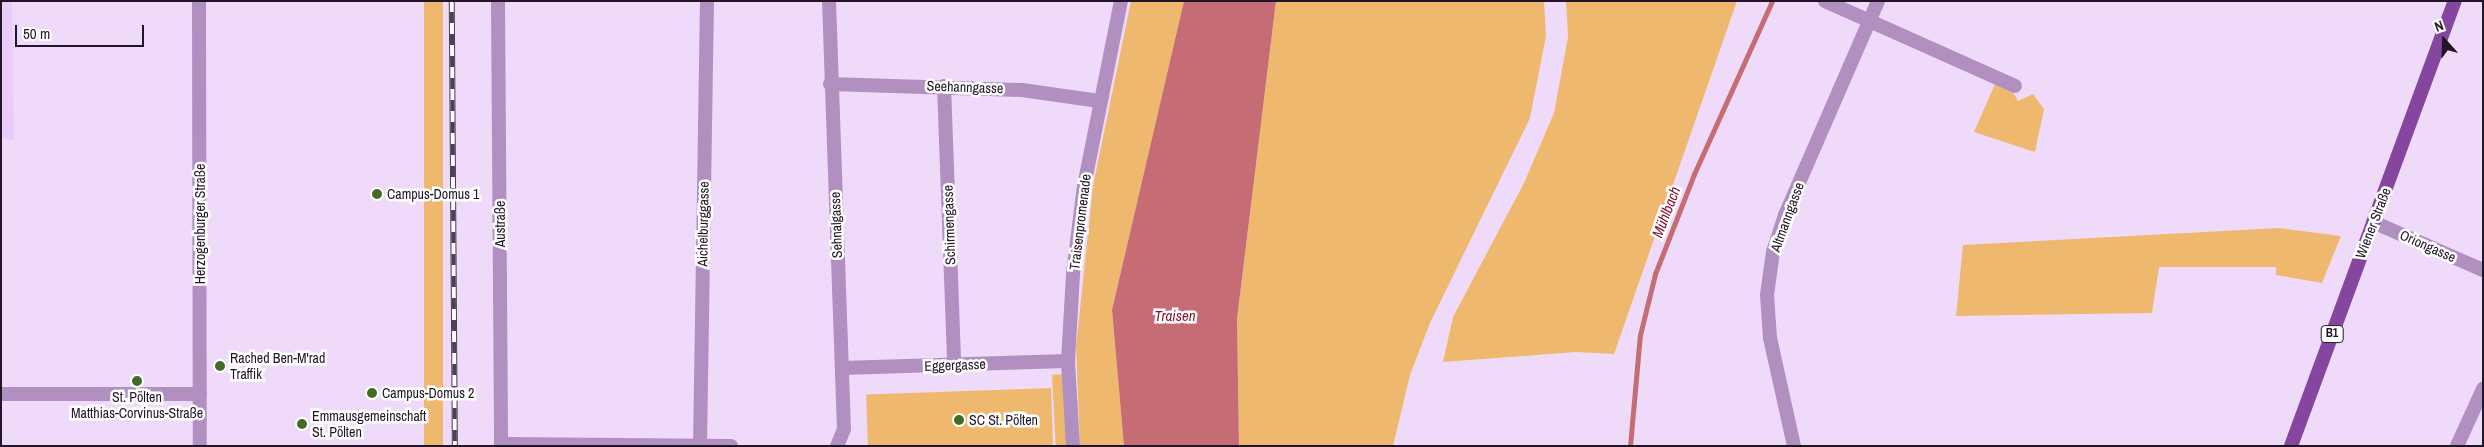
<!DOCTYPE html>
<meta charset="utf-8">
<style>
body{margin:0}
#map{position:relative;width:2484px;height:447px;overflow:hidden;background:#efdbf9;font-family:"Archivo Narrow",sans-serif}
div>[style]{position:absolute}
.built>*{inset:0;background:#e9ccf8}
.green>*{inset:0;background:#eeb96e;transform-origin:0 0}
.water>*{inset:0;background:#c66c75}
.stream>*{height:5px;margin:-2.5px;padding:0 2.5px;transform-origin:2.5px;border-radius:2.5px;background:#c66c75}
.minor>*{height:14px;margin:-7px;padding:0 7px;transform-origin:7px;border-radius:7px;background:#b190c1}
.tertiary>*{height:14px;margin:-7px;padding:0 7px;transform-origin:7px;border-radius:7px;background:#b190c1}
.primary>*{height:14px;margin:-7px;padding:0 7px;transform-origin:7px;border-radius:7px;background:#84469f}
.rail>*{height:5.5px;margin-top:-2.75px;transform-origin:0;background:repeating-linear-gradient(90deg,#fff 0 11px,#4d3f54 0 22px);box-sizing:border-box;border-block:1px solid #4d3f54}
.dots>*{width:14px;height:14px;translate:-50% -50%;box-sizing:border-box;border:2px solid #fff;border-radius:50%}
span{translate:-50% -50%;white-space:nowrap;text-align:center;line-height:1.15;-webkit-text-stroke:5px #fff;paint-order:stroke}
.shield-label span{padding:1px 4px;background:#fff;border:1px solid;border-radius:4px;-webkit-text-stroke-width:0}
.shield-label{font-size:12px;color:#211527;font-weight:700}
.street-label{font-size:14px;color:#211527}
.poi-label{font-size:14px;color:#211527}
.left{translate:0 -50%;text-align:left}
.water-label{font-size:15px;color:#841730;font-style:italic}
.frame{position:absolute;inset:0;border:2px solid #211527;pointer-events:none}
.north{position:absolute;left:2419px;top:15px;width:50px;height:50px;-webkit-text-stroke:4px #fff;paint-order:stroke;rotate:340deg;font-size:14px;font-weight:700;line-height:20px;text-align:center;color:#211527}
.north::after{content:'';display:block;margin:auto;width:18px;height:22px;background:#211527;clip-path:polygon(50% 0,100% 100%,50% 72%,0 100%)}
.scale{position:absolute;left:15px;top:25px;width:129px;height:22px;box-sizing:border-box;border:2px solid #211527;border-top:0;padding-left:6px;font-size:15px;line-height:18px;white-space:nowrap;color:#211527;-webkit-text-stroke:4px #fff;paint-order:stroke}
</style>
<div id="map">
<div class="built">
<i style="clip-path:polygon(1px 1px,12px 1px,14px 141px,1px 138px)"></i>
</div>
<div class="green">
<i style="left:424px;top:1px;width:19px;height:445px"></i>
<i style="clip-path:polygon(1131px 1px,1184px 1px,1112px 310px,1124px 446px,1080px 446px,1076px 347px,1093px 186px)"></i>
<i style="clip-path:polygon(1276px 1px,1544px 1px,1546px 36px,1530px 118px,1430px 323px,1410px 375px,1393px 446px,1239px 446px,1237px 319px)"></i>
<i style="clip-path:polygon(1566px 1px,1737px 1px,1614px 354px,1576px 352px,1443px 362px,1453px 317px,1524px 183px,1554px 113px,1568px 37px)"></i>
<i style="clip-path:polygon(1995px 84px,2011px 89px,2018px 101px,2033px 94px,2044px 109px,2035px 152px,1974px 132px)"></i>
<i style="clip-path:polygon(2279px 228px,2341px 236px,2322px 283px,2276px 275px,2276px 267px,2159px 267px,2152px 313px,1956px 316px,1963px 245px)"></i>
<i style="left:1066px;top:374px;width:72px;height:14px;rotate:87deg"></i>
<i style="left:1051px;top:388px;width:58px;height:185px;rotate:88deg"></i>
</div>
<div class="water">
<i style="clip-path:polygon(1184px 1px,1276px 1px,1237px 319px,1239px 446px,1124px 446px,1112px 310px)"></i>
</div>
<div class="stream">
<i style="left:1630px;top:446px;width:111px;rotate:-84.9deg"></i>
<i style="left:1640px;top:335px;width:63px;rotate:-76.2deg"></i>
<i style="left:1655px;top:274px;width:107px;rotate:-68.7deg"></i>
<i style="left:1694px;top:174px;width:190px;rotate:-65.7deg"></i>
</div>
<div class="minor">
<i style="left:498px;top:1px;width:445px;rotate:89.6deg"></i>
<i style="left:829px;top:1px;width:428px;rotate:88deg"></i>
<i style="left:844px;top:429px;width:18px;rotate:112deg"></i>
<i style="left:1825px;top:1px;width:208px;rotate:24.1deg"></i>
<i style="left:830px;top:84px;width:192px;rotate:1.8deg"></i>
<i style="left:1022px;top:90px;width:78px;rotate:8.1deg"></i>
<i style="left:944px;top:86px;width:279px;rotate:87.9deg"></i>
<i style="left:2373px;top:222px;width:120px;rotate:23.6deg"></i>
<i style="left:842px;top:368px;width:226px;rotate:-1.8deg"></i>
<i style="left:1px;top:394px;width:199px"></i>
<i style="left:501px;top:444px;width:230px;rotate:0.5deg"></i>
<i style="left:700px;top:446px;width:445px;rotate:-89.1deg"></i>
<i style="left:1073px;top:446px;width:85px;rotate:-93.4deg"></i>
<i style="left:1068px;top:361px;width:88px;rotate:-86.7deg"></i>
<i style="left:1073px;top:273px;width:88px;rotate:-82.8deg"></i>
<i style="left:1084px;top:186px;width:189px;rotate:-78.7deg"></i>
<i style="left:1794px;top:446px;width:111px;rotate:-102.5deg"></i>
<i style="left:1770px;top:338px;width:43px;rotate:-94deg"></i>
<i style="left:1767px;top:295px;width:43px;rotate:-82.1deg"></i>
<i style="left:1773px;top:252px;width:39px;rotate:-72deg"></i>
<i style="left:1785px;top:215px;width:233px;rotate:-66.5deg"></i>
<i style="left:2457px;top:446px;width:63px;rotate:-65.5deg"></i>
</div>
<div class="tertiary">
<i style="left:199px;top:1px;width:445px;rotate:89.9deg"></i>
</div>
<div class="primary">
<i style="left:2291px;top:446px;width:474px;rotate:-69.8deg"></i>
</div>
<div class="rail">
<i style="left:452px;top:1px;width:445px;rotate:89.6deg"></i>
</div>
<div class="dots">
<i style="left:377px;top:194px;background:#436b26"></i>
<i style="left:220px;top:366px;background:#436b26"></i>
<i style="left:137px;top:381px;background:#436b26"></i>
<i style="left:372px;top:393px;background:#436b26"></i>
<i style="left:959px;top:420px;background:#436b26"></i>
<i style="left:302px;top:424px;background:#436b26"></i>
</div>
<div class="shield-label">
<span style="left:2332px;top:334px">B1</span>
</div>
<div class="street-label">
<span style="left:965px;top:87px;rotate:2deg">Seehanngasse</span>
<span style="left:1787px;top:217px;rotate:-70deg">Altmanngasse</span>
<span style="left:1080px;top:222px;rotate:-83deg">Traisenpromenade</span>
<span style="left:2373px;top:223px;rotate:-69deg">Wiener Straße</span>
<span style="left:200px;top:224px;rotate:-90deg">Herzogenburger Straße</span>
<span style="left:500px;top:224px;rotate:-90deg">Austraße</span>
<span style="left:703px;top:224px;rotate:-89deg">Aichelburggasse</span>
<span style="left:836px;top:225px;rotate:-92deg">Sehnalgasse</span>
<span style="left:949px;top:225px;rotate:-92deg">Schirmengasse</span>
<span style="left:2428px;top:246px;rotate:24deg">Oriongasse</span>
<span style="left:955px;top:365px;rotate:-2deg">Eggergasse</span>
</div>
<div class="poi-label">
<span class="left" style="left:387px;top:194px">Campus-Domus 1</span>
<span class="left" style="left:230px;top:366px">Rached Ben-M'rad<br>Traffik</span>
<span class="left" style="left:382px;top:393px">Campus-Domus 2</span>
<span style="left:137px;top:405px">St. Pölten<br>Matthias-Corvinus-Straße</span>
<span class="left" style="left:312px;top:424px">Emmausgemeinschaft<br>St. Pölten</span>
<span class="left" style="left:969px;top:420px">SC St. Pölten</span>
</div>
<div class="water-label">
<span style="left:1666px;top:212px;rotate:-69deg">Mühlbach</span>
<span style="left:1175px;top:316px">Traisen</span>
</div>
<div class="frame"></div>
<div class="north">N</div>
<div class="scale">50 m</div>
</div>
